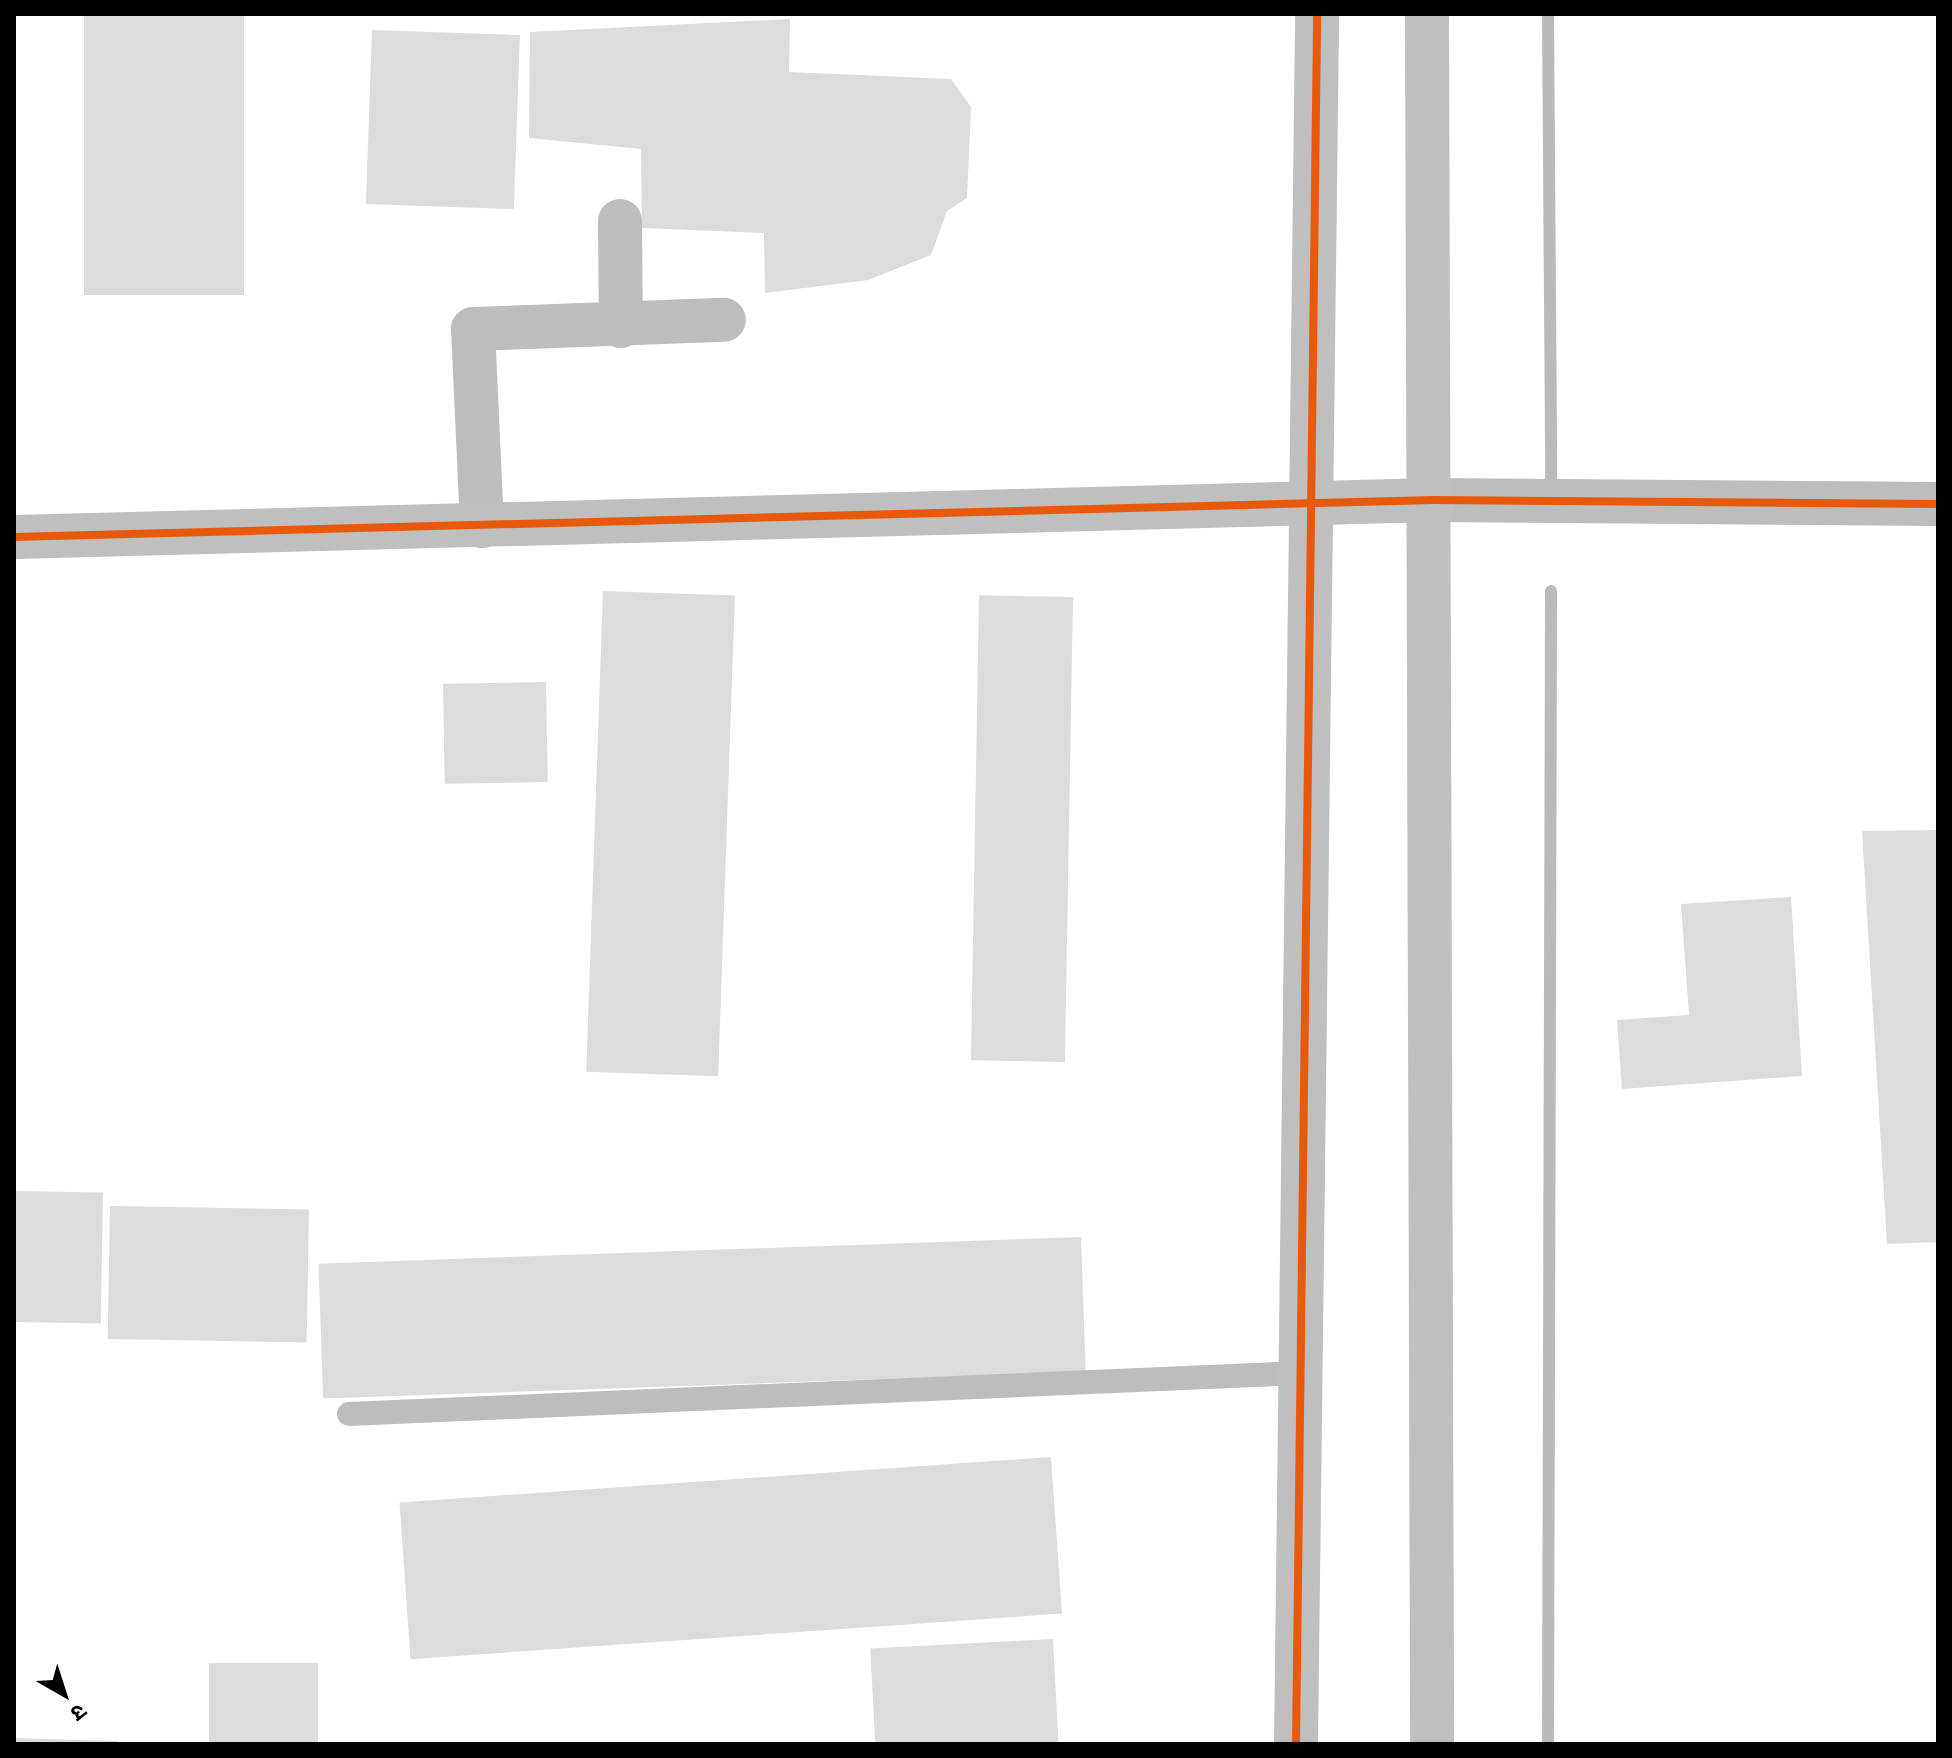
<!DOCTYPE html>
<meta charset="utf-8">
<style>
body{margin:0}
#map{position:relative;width:1952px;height:1758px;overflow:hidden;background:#fff;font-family:Ubuntu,"Noto Sans Devanagari",sans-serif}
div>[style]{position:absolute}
.stream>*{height:12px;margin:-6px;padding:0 6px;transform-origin:6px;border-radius:6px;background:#bababa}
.building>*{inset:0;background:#dcdcdc;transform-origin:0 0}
.lane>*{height:24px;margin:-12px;padding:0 12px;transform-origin:12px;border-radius:12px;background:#bdbdbd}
.street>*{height:44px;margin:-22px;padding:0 22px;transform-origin:22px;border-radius:22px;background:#bdbdbd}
.secondary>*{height:44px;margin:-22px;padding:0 22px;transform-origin:22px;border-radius:22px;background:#bfbfbf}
.cycleway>*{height:8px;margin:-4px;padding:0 4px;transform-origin:4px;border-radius:4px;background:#e8590c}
span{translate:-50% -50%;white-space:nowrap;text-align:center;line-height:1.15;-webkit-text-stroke:8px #fff;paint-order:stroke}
.frame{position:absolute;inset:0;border:16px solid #000;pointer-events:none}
.north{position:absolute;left:24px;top:1654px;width:80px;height:80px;-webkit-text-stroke:6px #fff;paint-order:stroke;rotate:141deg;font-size:22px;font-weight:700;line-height:32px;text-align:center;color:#000}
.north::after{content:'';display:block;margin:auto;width:28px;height:36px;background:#000;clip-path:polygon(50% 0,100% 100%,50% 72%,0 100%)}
</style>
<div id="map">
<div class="stream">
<i style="left:1548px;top:14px;width:474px;rotate:89.6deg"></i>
<i style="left:1548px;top:1744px;width:1153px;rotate:-89.85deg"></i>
</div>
<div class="building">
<i style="left:84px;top:14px;width:160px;height:281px"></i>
<i style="clip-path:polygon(790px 19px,789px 72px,951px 79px,971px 107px,967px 198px,947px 211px,931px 255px,868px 280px,765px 293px,764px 233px,642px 228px,641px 149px,529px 138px,530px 32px)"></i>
<i style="left:372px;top:30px;width:148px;height:174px;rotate:2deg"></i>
<i style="left:603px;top:591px;width:132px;height:481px;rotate:2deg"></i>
<i style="left:1073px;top:597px;width:465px;height:94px;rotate:91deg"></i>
<i style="left:546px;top:682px;width:100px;height:103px;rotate:89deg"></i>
<i style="clip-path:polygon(1938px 830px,1938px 1242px,1887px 1244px,1862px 831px)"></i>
<i style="clip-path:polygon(1791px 897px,1802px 1076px,1622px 1089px,1617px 1020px,1689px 1015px,1681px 904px)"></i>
<i style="left:14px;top:1191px;width:89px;height:131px;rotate:1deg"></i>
<i style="left:110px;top:1206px;width:199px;height:133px;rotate:1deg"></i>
<i style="left:1081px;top:1237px;width:135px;height:763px;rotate:88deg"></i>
<i style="left:1051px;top:1457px;width:157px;height:653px;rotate:86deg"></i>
<i style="left:1053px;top:1639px;width:105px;height:183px;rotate:87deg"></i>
<i style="left:209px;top:1663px;width:109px;height:81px"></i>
<i style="clip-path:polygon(14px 1738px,117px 1741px,117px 1744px,14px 1744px)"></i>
</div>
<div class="lane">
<i style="left:349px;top:1414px;width:952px;rotate:-2.47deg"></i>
</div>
<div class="street">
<i style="left:620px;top:221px;width:105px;rotate:89.5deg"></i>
<i style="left:1434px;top:500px;width:504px;rotate:0.45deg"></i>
<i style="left:482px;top:526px;width:197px;rotate:-92.6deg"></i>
<i style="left:473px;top:329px;width:251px;rotate:-2.1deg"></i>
</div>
<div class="secondary">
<i style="left:1427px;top:14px;width:1730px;rotate:89.83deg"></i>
<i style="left:14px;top:537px;width:1420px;rotate:-1.49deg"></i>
<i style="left:1296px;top:1744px;width:1730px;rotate:-89.3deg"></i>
</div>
<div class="cycleway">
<i style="left:14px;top:537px;width:1420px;rotate:-1.49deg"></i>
<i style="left:1434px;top:500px;width:504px;rotate:0.45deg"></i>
<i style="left:1296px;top:1744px;width:1730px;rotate:-89.3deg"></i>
</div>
<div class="frame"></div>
<div class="north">उ</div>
</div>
